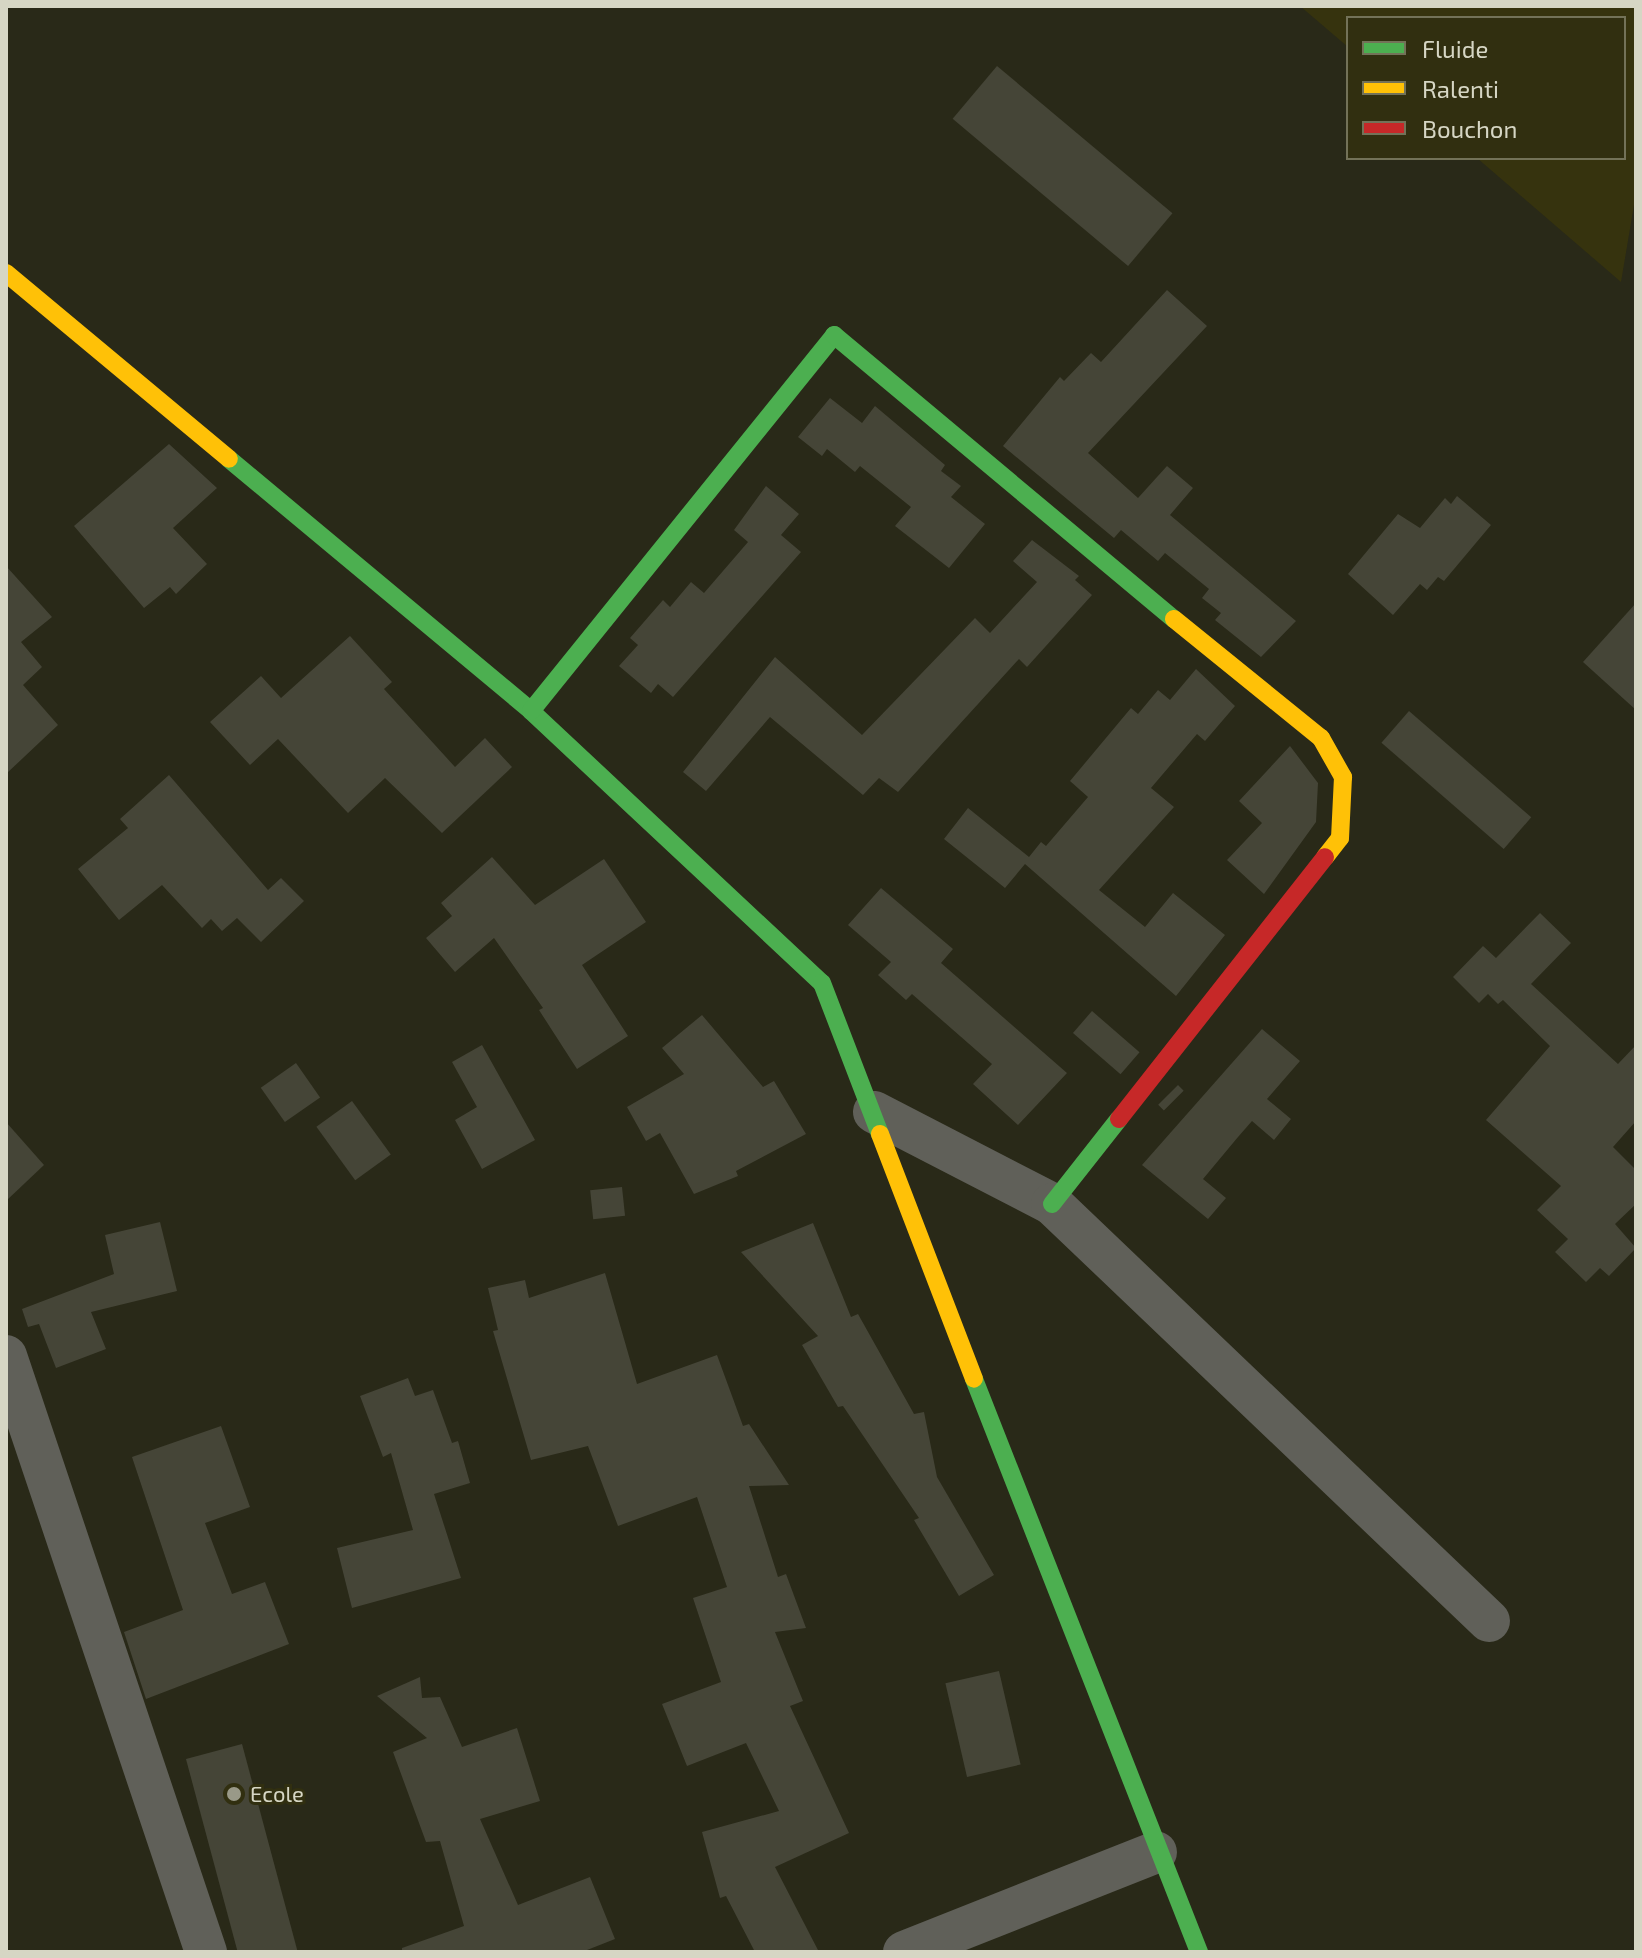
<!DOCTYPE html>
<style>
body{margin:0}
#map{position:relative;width:1642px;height:1958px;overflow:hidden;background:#292918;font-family:"Exo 2",sans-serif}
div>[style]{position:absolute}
.built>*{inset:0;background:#36330e}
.building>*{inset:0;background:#454537;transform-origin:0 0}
.street>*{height:42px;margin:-21px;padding:0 21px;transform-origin:21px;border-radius:21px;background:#606059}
.fast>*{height:18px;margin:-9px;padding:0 9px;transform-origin:9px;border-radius:9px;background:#4caf50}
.slow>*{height:18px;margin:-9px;padding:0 9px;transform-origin:9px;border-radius:9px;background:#ffc107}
.jam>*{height:18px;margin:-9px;padding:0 9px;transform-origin:9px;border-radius:9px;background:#c62828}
.dots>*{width:22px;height:22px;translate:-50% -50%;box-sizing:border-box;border:4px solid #312f10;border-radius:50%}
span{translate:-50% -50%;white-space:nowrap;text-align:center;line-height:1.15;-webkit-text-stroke:6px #312f10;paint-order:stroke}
.poi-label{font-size:22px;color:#d6d6c4}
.left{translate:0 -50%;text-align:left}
.frame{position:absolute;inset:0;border:8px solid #d6d6c4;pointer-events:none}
.legend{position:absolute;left:1346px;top:16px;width:280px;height:144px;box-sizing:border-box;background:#312f10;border:2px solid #737258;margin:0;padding:10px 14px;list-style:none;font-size:24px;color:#d6d6c4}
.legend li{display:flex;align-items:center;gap:16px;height:40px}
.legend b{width:40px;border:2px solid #737258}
</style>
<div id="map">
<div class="built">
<i style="clip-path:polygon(1300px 6px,1636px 6px,1636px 193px,1621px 282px,1477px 158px,1624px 158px,1624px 18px,1348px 18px,1348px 47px)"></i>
</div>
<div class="building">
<i style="left:997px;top:66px;width:229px;height:69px;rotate:40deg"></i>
<i style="clip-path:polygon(1167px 290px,1207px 326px,1088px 453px,1138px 498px,1167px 466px,1193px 488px,1170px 515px,1296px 621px,1261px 657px,1215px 620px,1221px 613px,1202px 598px,1209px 589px,1165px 553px,1158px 561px,1121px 530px,1114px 538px,1003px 446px,1060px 377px,1064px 381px,1091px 353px,1101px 362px)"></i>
<i style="clip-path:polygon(830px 398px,862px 423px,875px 406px,945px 465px,941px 471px,961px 486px,951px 497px,985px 524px,949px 568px,895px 526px,911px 507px,860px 466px,855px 472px,827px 449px,822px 456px,798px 437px)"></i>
<i style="clip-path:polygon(169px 444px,217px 488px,173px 528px,207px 564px,176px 594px,170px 587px,144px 608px,74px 526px)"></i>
<i style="clip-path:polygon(766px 486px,799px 514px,781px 535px,801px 552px,673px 697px,658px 684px,651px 693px,619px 666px,638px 645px,630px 638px,663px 600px,670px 607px,691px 582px,704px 593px,748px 542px,734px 530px)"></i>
<i style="clip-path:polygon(1457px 496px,1491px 525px,1444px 581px,1438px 577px,1427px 590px,1420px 584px,1393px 615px,1348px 574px,1398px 514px,1420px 528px,1445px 498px,1451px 504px)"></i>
<i style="clip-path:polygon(1032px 540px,1079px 576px,1075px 580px,1092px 595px,1027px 667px,1019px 659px,898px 792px,879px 778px,863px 795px,770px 717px,706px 791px,683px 772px,775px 657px,862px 735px,975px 618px,990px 633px,1037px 582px,1013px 561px)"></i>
<i style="clip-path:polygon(6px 566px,52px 617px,21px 642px,42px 667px,23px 685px,58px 725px,6px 774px)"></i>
<i style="clip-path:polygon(1636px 603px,1636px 710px,1583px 662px)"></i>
<i style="clip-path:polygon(350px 636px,392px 682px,384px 689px,455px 767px,485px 738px,512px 767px,442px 833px,385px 778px,348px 813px,278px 739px,250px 765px,210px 722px,261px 676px,281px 698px)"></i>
<i style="clip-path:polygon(1196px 669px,1235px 706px,1205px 741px,1197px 734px,1151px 788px,1174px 807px,1099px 890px,1145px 927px,1173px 893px,1225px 935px,1176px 996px,1025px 864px,1005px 888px,944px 839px,968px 808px,1029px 857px,1041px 842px,1046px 846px,1088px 797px,1070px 781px,1131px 708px,1138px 714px,1158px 690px,1170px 700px)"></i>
<i style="left:1409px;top:711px;width:162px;height:42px;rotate:41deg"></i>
<i style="clip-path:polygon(1290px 746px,1318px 783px,1316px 822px,1264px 894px,1227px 860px,1262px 823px,1239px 801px)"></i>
<i style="clip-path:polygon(169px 775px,268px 890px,281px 878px,304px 901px,261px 942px,237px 918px,222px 931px,211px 919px,202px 928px,162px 885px,119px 920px,78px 869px,128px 828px,120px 819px)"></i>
<i style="clip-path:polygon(492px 857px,535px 905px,604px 859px,646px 922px,582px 965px,628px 1036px,577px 1069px,539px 1010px,543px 1008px,494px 938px,455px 972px,426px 938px,452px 916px,441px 903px)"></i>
<i style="clip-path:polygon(881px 888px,953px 949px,941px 963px,1067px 1073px,1018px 1125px,973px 1084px,992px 1064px,912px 994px,906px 1000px,878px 975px,891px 962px,848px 925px)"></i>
<i style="clip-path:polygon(1540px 913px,1571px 943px,1531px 984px,1618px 1064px,1636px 1045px,1636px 1121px,1613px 1147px,1636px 1170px,1636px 1204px,1615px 1224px,1636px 1248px,1609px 1276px,1600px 1268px,1586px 1282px,1555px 1252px,1568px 1239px,1537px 1210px,1561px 1186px,1486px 1120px,1550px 1046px,1503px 1000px,1498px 1004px,1488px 994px,1479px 1003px,1453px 977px,1483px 946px,1496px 958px)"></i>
<i style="left:1092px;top:1011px;width:63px;height:29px;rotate:41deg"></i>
<i style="clip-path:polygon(702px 1015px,763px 1087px,774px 1081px,806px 1134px,736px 1171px,738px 1176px,694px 1194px,660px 1133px,646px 1141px,627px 1107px,684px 1074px,662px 1048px)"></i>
<i style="clip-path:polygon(1262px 1029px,1300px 1061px,1267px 1099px,1291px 1119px,1274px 1140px,1252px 1121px,1238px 1137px,1203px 1179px,1226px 1198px,1208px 1219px,1142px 1165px)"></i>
<i style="clip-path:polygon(482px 1045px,535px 1140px,482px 1169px,455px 1120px,477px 1107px,452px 1062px)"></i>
<i style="left:296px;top:1063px;width:42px;height:43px;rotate:55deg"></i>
<i style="left:1178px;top:1085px;width:8px;height:28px;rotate:45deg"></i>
<i style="left:352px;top:1101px;width:66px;height:44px;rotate:54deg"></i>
<i style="clip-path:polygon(6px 1122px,44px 1165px,6px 1201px)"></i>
<i style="left:622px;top:1187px;width:29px;height:32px;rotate:84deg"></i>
<i style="clip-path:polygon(160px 1222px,177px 1291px,91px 1312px,106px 1349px,56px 1368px,39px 1324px,28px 1327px,22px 1309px,114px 1274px,105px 1235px)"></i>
<i style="clip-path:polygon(813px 1223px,851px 1317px,858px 1314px,914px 1414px,924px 1412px,937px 1477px,994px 1575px,959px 1596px,914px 1520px,919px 1518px,843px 1406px,838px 1407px,802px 1345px,818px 1336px,741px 1252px)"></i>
<i style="clip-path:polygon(605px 1273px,637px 1384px,717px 1355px,743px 1426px,749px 1424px,789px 1485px,749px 1486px,778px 1577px,786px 1574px,806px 1628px,775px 1632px,803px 1701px,790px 1706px,849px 1833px,775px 1867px,819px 1952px,755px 1952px,726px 1896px,720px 1898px,702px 1832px,779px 1811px,746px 1743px,687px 1766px,662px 1704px,721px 1682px,693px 1598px,727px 1587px,697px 1497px,618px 1526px,588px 1446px,531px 1460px,493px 1331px,498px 1330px,488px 1288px,525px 1280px,529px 1298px)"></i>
<i style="clip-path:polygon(408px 1378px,415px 1396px,433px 1390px,452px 1443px,458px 1441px,470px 1483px,434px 1494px,461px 1578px,352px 1608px,337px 1548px,413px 1530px,391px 1453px,383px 1457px,360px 1396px)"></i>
<i style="clip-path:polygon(221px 1426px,250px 1507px,205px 1523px,232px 1594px,265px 1582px,289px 1644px,146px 1699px,124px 1632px,183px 1610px,132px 1457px)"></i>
<i style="left:999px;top:1671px;width:96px;height:55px;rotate:77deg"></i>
<i style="clip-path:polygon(420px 1677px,422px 1698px,440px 1697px,462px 1747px,517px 1728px,540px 1801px,480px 1819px,518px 1905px,590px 1877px,615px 1939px,582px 1952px,402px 1952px,402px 1948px,464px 1926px,440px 1841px,426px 1842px,393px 1752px,427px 1738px,377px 1696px)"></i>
<i style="left:242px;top:1744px;width:215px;height:58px;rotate:75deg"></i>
</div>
<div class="street">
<i style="left:874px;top:1112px;width:200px;rotate:27.3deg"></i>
<i style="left:1052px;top:1204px;width:604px;rotate:43.66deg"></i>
<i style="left:6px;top:1356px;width:629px;rotate:71.45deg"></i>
<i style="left:904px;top:1952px;width:271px;rotate:-21.6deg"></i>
</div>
<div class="fast">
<i style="left:229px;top:459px;width:393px;rotate:39.8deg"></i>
<i style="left:531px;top:711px;width:398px;rotate:43.1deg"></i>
<i style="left:822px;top:983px;width:162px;rotate:69deg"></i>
<i style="left:531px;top:711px;width:483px;rotate:-51.1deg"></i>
<i style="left:834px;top:335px;width:443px;rotate:39.9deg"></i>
<i style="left:1052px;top:1204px;width:108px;rotate:-51.8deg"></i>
<i style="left:974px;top:1379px;width:616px;rotate:68.56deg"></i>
</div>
<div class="slow">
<i style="left:6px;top:273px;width:290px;rotate:39.8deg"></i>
<i style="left:1174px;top:619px;width:189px;rotate:39deg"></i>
<i style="left:1321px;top:738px;width:45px;rotate:60.6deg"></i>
<i style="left:1343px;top:777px;width:61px;rotate:92.8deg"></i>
<i style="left:1340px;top:838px;width:24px;rotate:128deg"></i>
<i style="left:880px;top:1134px;width:262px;rotate:69deg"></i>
</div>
<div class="jam">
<i style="left:1119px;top:1119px;width:333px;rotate:-51.8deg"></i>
</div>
<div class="dots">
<i style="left:234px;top:1794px;background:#998"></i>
</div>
<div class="poi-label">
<span class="left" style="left:250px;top:1794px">Ecole</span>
</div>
<div class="frame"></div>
<ul class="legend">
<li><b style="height:10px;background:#4caf50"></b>Fluide</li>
<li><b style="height:10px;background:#ffc107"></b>Ralenti</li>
<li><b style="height:10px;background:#c62828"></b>Bouchon</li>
</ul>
</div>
